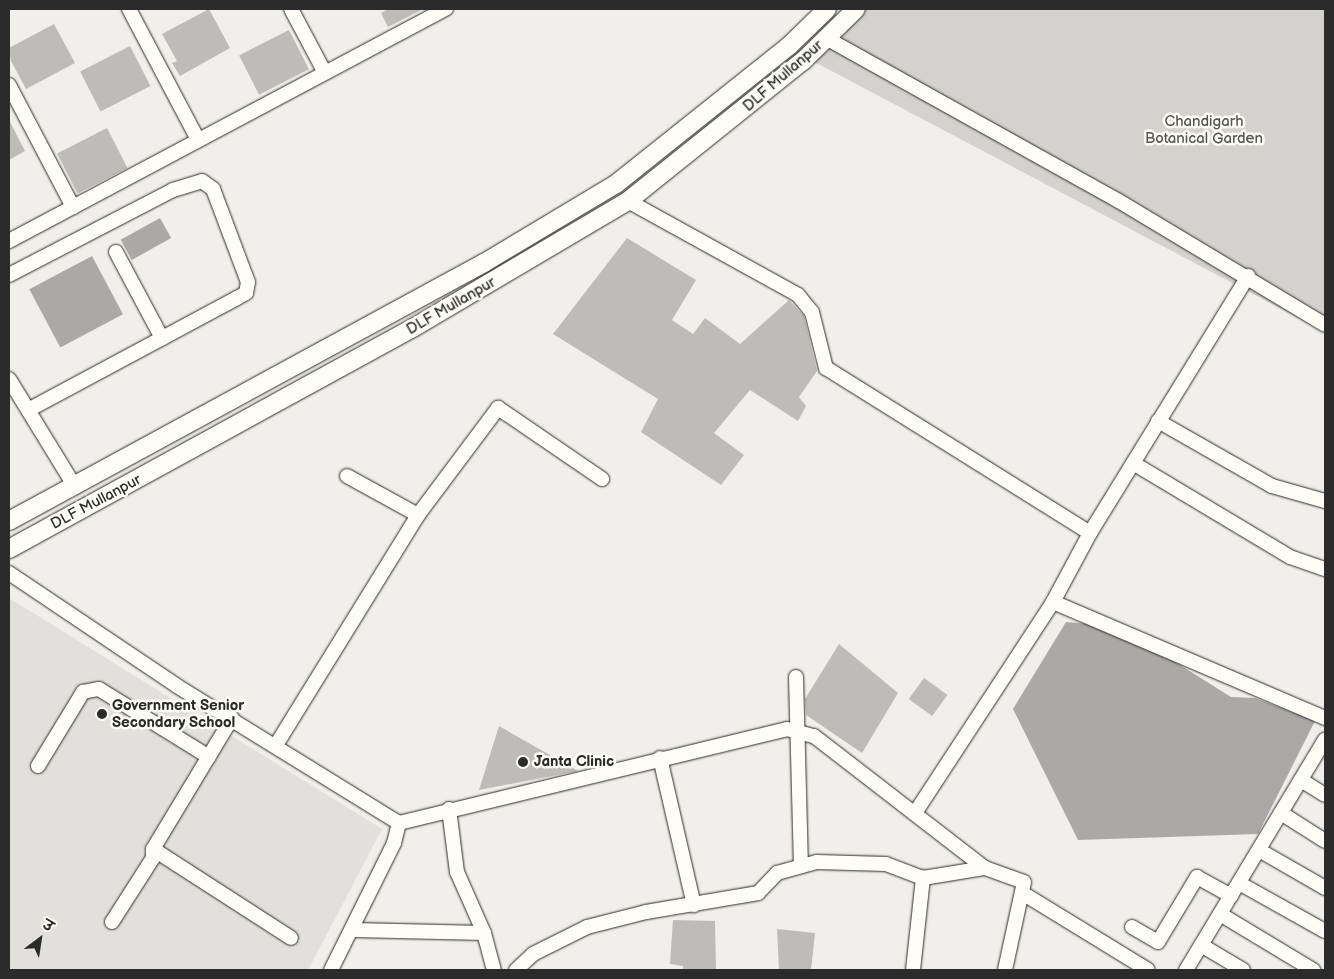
<!DOCTYPE html>
<meta charset="utf-8">
<style>
body{margin:0}
#map{position:relative;width:1334px;height:979px;overflow:hidden;background:#f0efeb;font-family:"Balsamiq Sans","Playpen Sans Deva",sans-serif}
div>[style]{position:absolute}
.built>*{inset:0;background:#e1e0dc}
.green>*{inset:0;background:#d3d2cf}
.water>*{inset:0;background:#aaa9a7;transform-origin:0 0}
.building>*{inset:0;background:#bdbcb8;transform-origin:0 0}
.roads{filter:drop-shadow(0 0 1px #2b2b2b) drop-shadow(0 0 1px #2b2b2b)}
.minor>*{height:14px;margin:-7px;padding:0 7px;transform-origin:7px;border-radius:7px;background:#fdfcf7}
.major>*{height:18px;margin:-9px;padding:0 9px;transform-origin:9px;border-radius:9px;background:#fdfcf7}
.dots>*{width:14px;height:14px;translate:-50% -50%;box-sizing:border-box;border:2px solid #fdfcf7;border-radius:50%}
span{translate:-50% -50%;white-space:nowrap;text-align:center;line-height:1.15;-webkit-text-stroke:5px #fdfcf7;paint-order:stroke}
.street-label{font-size:15px;color:#2b2b2b}
.park-label{font-size:15px;color:#555554}
.poi-label{font-size:15px;color:#2b2b2b;font-weight:700}
.left{translate:0 -50%;text-align:left}
.frame{position:absolute;inset:0;border:10px solid #2b2b2b;pointer-events:none}
.north{position:absolute;left:15px;top:914px;width:50px;height:50px;-webkit-text-stroke:4px #fdfcf7;paint-order:stroke;rotate:31deg;font-size:14px;font-weight:700;line-height:20px;text-align:center;color:#2b2b2b}
.north::after{content:'';display:block;margin:auto;width:18px;height:22px;background:#2b2b2b;clip-path:polygon(50% 0,100% 100%,50% 72%,0 100%)}
</style>
<div id="map">
<div class="built">
<i style="clip-path:polygon(9px 598px,382px 829px,308px 970px,9px 970px)"></i>
</div>
<div class="green">
<i style="clip-path:polygon(860px 9px,1325px 9px,1325px 332px,807px 58px)"></i>
</div>
<div class="water">
<i style="left:160px;top:218px;width:23px;height:45px;rotate:61deg"></i>
<i style="left:92px;top:256px;width:66px;height:71px;rotate:62deg"></i>
<i style="clip-path:polygon(1066px 622px,1118px 626px,1231px 697px,1255px 698px,1315px 721px,1258px 834px,1078px 840px,1013px 709px)"></i>
</div>
<div class="building">
<i style="clip-path:polygon(209px 9px,230px 48px,180px 76px,172px 63px,177px 61px,162px 34px)"></i>
<i style="clip-path:polygon(388px 9px,423px 9px,388px 27px,381px 13px)"></i>
<i style="clip-path:polygon(54px 24px,75px 63px,26px 89px,11px 61px,9px 48px)"></i>
<i style="left:289px;top:30px;width:44px;height:56px;rotate:63deg"></i>
<i style="left:130px;top:46px;width:45px;height:56px;rotate:63deg"></i>
<i style="clip-path:polygon(9px 120px,25px 151px,9px 160px)"></i>
<i style="left:107px;top:128px;width:45px;height:56px;rotate:63deg"></i>
<i style="clip-path:polygon(627px 238px,696px 280px,672px 320px,693px 334px,705px 318px,740px 344px,789px 300px,804px 316px,817px 371px,799px 397px,806px 406px,798px 421px,750px 390px,714px 433px,744px 455px,721px 485px,641px 432px,658px 399px,553px 334px)"></i>
<i style="clip-path:polygon(839px 644px,898px 693px,862px 753px,806px 715px,805px 699px)"></i>
<i style="left:924px;top:678px;width:29px;height:26px;rotate:36deg"></i>
<i style="clip-path:polygon(499px 726px,578px 771px,479px 790px)"></i>
<i style="clip-path:polygon(673px 920px,715px 921px,716px 970px,683px 970px,683px 966px,670px 964px)"></i>
<i style="clip-path:polygon(777px 929px,815px 933px,811px 970px,779px 970px)"></i>
</div>
<div class="roads">
<div class="minor">
<i style="left:129px;top:9px;width:148px;rotate:62.2deg"></i>
<i style="left:291px;top:9px;width:72px;rotate:62deg"></i>
<i style="left:826px;top:38px;width:335px;rotate:29.1deg"></i>
<i style="left:1119px;top:201px;width:240px;rotate:31deg"></i>
<i style="left:9px;top:85px;width:138px;rotate:62.3deg"></i>
<i style="left:628px;top:201px;width:194px;rotate:28.9deg"></i>
<i style="left:798px;top:295px;width:22px;rotate:51deg"></i>
<i style="left:812px;top:312px;width:58px;rotate:76deg"></i>
<i style="left:826px;top:368px;width:311px;rotate:32deg"></i>
<i style="left:9px;top:241px;width:495px;rotate:-28deg"></i>
<i style="left:116px;top:252px;width:98px;rotate:61.9deg"></i>
<i style="left:9px;top:275px;width:185px;rotate:-27.4deg"></i>
<i style="left:173px;top:190px;width:30px;rotate:-17deg"></i>
<i style="left:202px;top:181px;width:14px;rotate:36deg"></i>
<i style="left:213px;top:189px;width:99px;rotate:69.4deg"></i>
<i style="left:248px;top:282px;width:11px;rotate:100deg"></i>
<i style="left:246px;top:293px;width:10px;rotate:151deg"></i>
<i style="left:237px;top:298px;width:237px;rotate:151.8deg"></i>
<i style="left:9px;top:379px;width:124px;rotate:58.5deg"></i>
<i style="left:1158px;top:421px;width:131px;rotate:29.7deg"></i>
<i style="left:1272px;top:486px;width:55px;rotate:15.8deg"></i>
<i style="left:1133px;top:463px;width:183px;rotate:30.9deg"></i>
<i style="left:1290px;top:557px;width:37px;rotate:19deg"></i>
<i style="left:347px;top:476px;width:81px;rotate:28.8deg"></i>
<i style="left:9px;top:573px;width:202px;rotate:33.9deg"></i>
<i style="left:177px;top:686px;width:261px;rotate:31.7deg"></i>
<i style="left:399px;top:823px;width:399px;rotate:-13.6deg"></i>
<i style="left:787px;top:729px;width:28px;rotate:15deg"></i>
<i style="left:814px;top:736px;width:216px;rotate:37.7deg"></i>
<i style="left:985px;top:868px;width:41px;rotate:19.7deg"></i>
<i style="left:1024px;top:882px;width:90px;rotate:102.2deg"></i>
<i style="left:1053px;top:602px;width:296px;rotate:23.1deg"></i>
<i style="left:796px;top:677px;width:189px;rotate:88.5deg"></i>
<i style="left:276px;top:745px;width:270px;rotate:-58.3deg"></i>
<i style="left:418px;top:515px;width:134px;rotate:-53.2deg"></i>
<i style="left:498px;top:408px;width:126px;rotate:34.3deg"></i>
<i style="left:660px;top:758px;width:151px;rotate:77deg"></i>
<i style="left:38px;top:766px;width:87px;rotate:-58.7deg"></i>
<i style="left:83px;top:692px;width:16px;rotate:-11deg"></i>
<i style="left:99px;top:689px;width:129px;rotate:31.7deg"></i>
<i style="left:1301px;top:780px;width:28px;rotate:32deg"></i>
<i style="left:449px;top:809px;width:64px;rotate:82.8deg"></i>
<i style="left:457px;top:872px;width:67px;rotate:66.1deg"></i>
<i style="left:484px;top:933px;width:38px;rotate:75deg"></i>
<i style="left:915px;top:813px;width:252px;rotate:-56.8deg"></i>
<i style="left:1053px;top:602px;width:78px;rotate:-61.8deg"></i>
<i style="left:1090px;top:533px;width:302px;rotate:-58.4deg"></i>
<i style="left:1281px;top:813px;width:52px;rotate:32.5deg"></i>
<i style="left:153px;top:849px;width:164px;rotate:32.8deg"></i>
<i style="left:1259px;top:850px;width:76px;rotate:29.9deg"></i>
<i style="left:1239px;top:883px;width:98px;rotate:29.2deg"></i>
<i style="left:1024px;top:894px;width:145px;rotate:31.5deg"></i>
<i style="left:1220px;top:914px;width:109px;rotate:31.1deg"></i>
<i style="left:112px;top:922px;width:76px;rotate:-57.4deg"></i>
<i style="left:153px;top:858px;width:9px;rotate:-90deg"></i>
<i style="left:153px;top:849px;width:153px;rotate:-58.9deg"></i>
<i style="left:1132px;top:927px;width:30px;rotate:30deg"></i>
<i style="left:1158px;top:942px;width:76px;rotate:-59deg"></i>
<i style="left:1197px;top:877px;width:39px;rotate:29deg"></i>
<i style="left:353px;top:930px;width:131px;rotate:1.3deg"></i>
<i style="left:1201px;top:945px;width:49px;rotate:30.8deg"></i>
<i style="left:331px;top:970px;width:142px;rotate:-63.6deg"></i>
<i style="left:394px;top:843px;width:21px;rotate:-76deg"></i>
<i style="left:516px;top:970px;width:23px;rotate:-43deg"></i>
<i style="left:533px;top:954px;width:60px;rotate:-26.6deg"></i>
<i style="left:587px;top:927px;width:61px;rotate:-14.3deg"></i>
<i style="left:646px;top:912px;width:114px;rotate:-9.6deg"></i>
<i style="left:758px;top:893px;width:28px;rotate:-46deg"></i>
<i style="left:777px;top:873px;width:41px;rotate:-15.4deg"></i>
<i style="left:817px;top:862px;width:69px;rotate:1.7deg"></i>
<i style="left:886px;top:864px;width:40px;rotate:21deg"></i>
<i style="left:923px;top:878px;width:63px;rotate:-9.2deg"></i>
<i style="left:913px;top:970px;width:93px;rotate:-83.8deg"></i>
<i style="left:1186px;top:970px;width:269px;rotate:-58.9deg"></i>
</div>
<div class="major">
<i style="left:9px;top:521px;width:541px;rotate:-28.51deg"></i>
<i style="left:484px;top:263px;width:154px;rotate:-30.9deg"></i>
<i style="left:616px;top:184px;width:221px;rotate:-38.6deg"></i>
<i style="left:789px;top:46px;width:53px;rotate:-44.2deg"></i>
<i style="left:9px;top:549px;width:460px;rotate:-28.7deg"></i>
<i style="left:413px;top:328px;width:250px;rotate:-30.6deg"></i>
<i style="left:628px;top:201px;width:224px;rotate:-38.7deg"></i>
<i style="left:803px;top:61px;width:74px;rotate:-44.5deg"></i>
</div>
</div>
<div class="dots">
<i style="left:102px;top:714px;background:#2b2b2b"></i>
<i style="left:523px;top:762px;background:#2b2b2b"></i>
</div>
<div class="street-label">
<span style="left:783px;top:76px;rotate:-41deg">DLF Mullanpur</span>
<span style="left:451px;top:306px;rotate:-30deg">DLF Mullanpur</span>
<span style="left:96px;top:502px;rotate:-28deg">DLF Mullanpur</span>
</div>
<div class="park-label">
<span style="left:1204px;top:130px">Chandigarh<br>Botanical Garden</span>
</div>
<div class="poi-label">
<span class="left" style="left:112px;top:714px">Government Senior<br>Secondary School</span>
<span class="left" style="left:534px;top:762px">Janta Clinic</span>
</div>
<div class="frame"></div>
<div class="north">उ</div>
</div>
